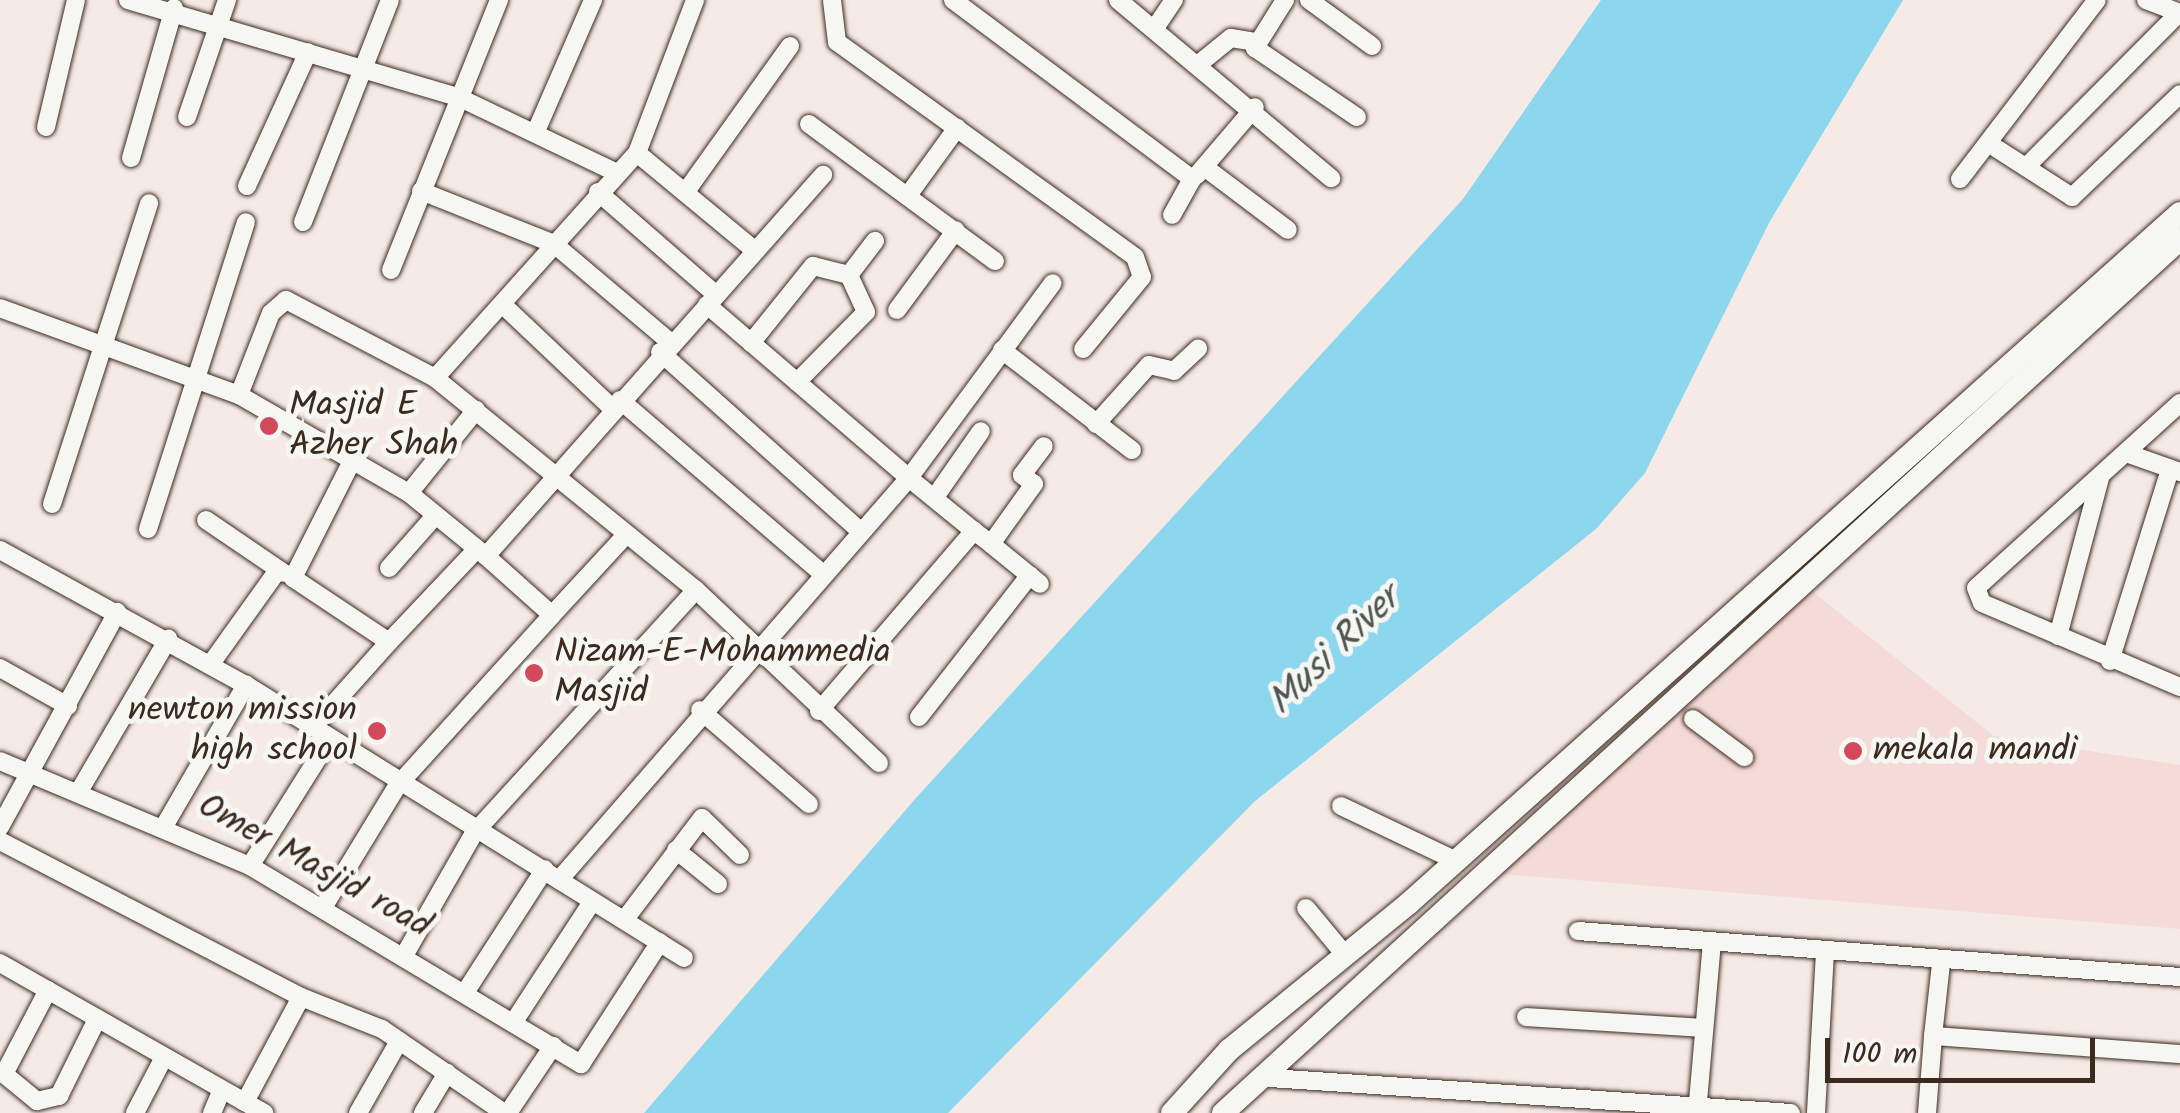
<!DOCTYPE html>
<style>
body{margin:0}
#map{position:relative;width:2180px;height:1113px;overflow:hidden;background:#f6eae6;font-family:Kalam,sans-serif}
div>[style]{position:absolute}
.built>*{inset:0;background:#f5dbd7}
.water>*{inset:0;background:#8cd7ed}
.roads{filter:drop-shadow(0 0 2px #3b2a1e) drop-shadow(0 0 2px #3b2a1e)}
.minor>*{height:18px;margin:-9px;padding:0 9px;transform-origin:9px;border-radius:9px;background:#f6f6f2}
.tertiary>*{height:22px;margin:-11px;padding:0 11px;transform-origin:11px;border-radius:11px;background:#f6f6f2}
.dots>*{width:28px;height:28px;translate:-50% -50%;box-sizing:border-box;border:5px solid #f6f6f2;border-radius:50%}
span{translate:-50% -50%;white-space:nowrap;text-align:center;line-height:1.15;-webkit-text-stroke:10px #f6f6f2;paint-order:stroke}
.poi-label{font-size:35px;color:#3b2a1e}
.left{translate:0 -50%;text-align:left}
.right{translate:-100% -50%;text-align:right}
.street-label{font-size:35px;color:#3b2a1e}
.water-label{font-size:38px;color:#4f5552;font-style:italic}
.scale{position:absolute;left:1825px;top:1038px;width:270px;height:45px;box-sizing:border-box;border:5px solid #3b2a1e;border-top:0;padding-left:12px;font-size:30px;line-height:35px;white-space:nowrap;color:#3b2a1e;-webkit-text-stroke:8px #f6f6f2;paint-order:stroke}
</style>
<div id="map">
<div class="built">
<i style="clip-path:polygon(1803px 584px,1994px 736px,2180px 765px,2180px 929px,1478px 872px)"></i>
</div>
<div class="water">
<i style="clip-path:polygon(1601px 0,1903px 0,1770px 221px,1645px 473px,1596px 529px,1255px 801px,948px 1113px,644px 1113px,916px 798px,1463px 199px)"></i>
</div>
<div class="roads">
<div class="minor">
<i style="left:128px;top:0;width:344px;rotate:16.4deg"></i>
<i style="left:458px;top:97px;width:176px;rotate:25.5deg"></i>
<i style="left:832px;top:0;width:42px;rotate:83.2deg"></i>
<i style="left:837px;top:42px;width:367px;rotate:35.8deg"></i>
<i style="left:1135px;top:257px;width:21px;rotate:71deg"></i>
<i style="left:1142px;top:277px;width:93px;rotate:129.3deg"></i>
<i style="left:953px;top:0;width:299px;rotate:36.8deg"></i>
<i style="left:1192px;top:179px;width:41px;rotate:119.1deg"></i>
<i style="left:1118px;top:0;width:278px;rotate:39.9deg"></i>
<i style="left:1285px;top:0;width:57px;rotate:122deg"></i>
<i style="left:1255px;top:48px;width:123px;rotate:34.1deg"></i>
<i style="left:1309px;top:0;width:78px;rotate:36.1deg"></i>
<i style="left:2146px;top:0;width:36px;rotate:21deg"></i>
<i style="left:1155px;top:28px;width:34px;rotate:-56deg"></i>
<i style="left:1200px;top:63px;width:40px;rotate:-39deg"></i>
<i style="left:1231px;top:38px;width:26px;rotate:9deg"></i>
<i style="left:187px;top:117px;width:124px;rotate:-71.1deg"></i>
<i style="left:809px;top:124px;width:231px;rotate:36.4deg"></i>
<i style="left:46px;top:127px;width:130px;rotate:-76.7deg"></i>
<i style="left:537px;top:129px;width:141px;rotate:-66.5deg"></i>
<i style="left:1988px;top:143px;width:100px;rotate:32.7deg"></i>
<i style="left:2072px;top:197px;width:149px;rotate:-43.6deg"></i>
<i style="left:637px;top:153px;width:151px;rotate:39.6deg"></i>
<i style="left:131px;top:158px;width:156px;rotate:-74deg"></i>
<i style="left:2026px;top:167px;width:217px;rotate:-45.2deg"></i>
<i style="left:1207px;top:169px;width:101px;rotate:37deg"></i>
<i style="left:1197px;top:175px;width:89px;rotate:-49.5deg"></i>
<i style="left:1960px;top:179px;width:225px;rotate:-52.6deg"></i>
<i style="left:247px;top:186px;width:147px;rotate:-65.5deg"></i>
<i style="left:687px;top:190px;width:177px;rotate:-54.4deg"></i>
<i style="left:421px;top:191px;width:143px;rotate:21.7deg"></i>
<i style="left:554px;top:244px;width:152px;rotate:40.2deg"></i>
<i style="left:598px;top:192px;width:152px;rotate:41deg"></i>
<i style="left:909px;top:194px;width:82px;rotate:-54deg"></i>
<i style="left:303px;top:222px;width:238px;rotate:-68.6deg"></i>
<i style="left:391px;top:270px;width:291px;rotate:-68.2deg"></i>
<i style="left:502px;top:304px;width:153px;rotate:43.4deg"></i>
<i style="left:0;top:308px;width:254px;rotate:20deg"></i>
<i style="left:239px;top:395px;width:196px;rotate:30deg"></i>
<i style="left:409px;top:493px;width:99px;rotate:39.3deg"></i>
<i style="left:897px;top:310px;width:99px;rotate:-53.6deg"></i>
<i style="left:751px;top:343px;width:99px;rotate:-51.2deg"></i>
<i style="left:813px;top:266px;width:37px;rotate:14deg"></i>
<i style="left:849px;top:275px;width:43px;rotate:-52.6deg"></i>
<i style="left:1002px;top:350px;width:164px;rotate:37.6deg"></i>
<i style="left:660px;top:352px;width:270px;rotate:41.8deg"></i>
<i style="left:435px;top:378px;width:302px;rotate:-48.1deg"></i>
<i style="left:637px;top:153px;width:164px;rotate:-69.2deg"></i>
<i style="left:797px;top:382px;width:98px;rotate:-45.4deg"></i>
<i style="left:866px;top:312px;width:41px;rotate:-114.7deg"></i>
<i style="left:239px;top:395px;width:88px;rotate:-68.7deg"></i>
<i style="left:271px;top:313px;width:20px;rotate:-41deg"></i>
<i style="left:286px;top:300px;width:168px;rotate:27.6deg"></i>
<i style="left:435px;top:378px;width:336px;rotate:39.1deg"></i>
<i style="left:696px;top:590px;width:252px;rotate:43.4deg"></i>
<i style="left:620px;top:400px;width:265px;rotate:40.6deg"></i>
<i style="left:2180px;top:403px;width:275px;rotate:137.8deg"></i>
<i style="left:1976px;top:588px;width:16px;rotate:68deg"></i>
<i style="left:1982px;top:603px;width:215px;rotate:23deg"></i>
<i style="left:1096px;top:424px;width:79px;rotate:-48.1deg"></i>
<i style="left:1149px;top:365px;width:26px;rotate:13deg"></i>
<i style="left:1174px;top:371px;width:33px;rotate:-43deg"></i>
<i style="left:2129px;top:454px;width:54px;rotate:19.4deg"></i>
<i style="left:352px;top:461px;width:131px;rotate:116.8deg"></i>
<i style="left:293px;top:578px;width:115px;rotate:33.7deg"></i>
<i style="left:389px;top:642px;width:125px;rotate:-46.6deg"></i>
<i style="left:409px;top:493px;width:107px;rotate:-51.1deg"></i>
<i style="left:935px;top:497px;width:80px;rotate:-55.1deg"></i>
<i style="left:52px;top:504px;width:316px;rotate:-72.1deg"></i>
<i style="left:206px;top:520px;width:94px;rotate:34.2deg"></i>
<i style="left:148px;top:529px;width:322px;rotate:-72.3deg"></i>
<i style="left:974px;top:531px;width:21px;rotate:37deg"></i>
<i style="left:991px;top:544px;width:74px;rotate:-54.4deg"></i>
<i style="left:1034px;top:484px;width:15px;rotate:-143deg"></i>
<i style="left:1022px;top:475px;width:36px;rotate:-53deg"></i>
<i style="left:624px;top:537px;width:106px;rotate:132.7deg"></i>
<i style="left:552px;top:615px;width:89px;rotate:-138.2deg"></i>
<i style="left:486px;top:556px;width:509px;rotate:-48.51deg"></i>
<i style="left:991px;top:544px;width:63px;rotate:39.2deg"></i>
<i style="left:0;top:550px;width:281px;rotate:28.8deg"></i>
<i style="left:246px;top:685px;width:516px;rotate:31.93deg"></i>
<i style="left:389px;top:568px;width:69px;rotate:-48.5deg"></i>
<i style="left:2058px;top:636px;width:163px;rotate:-75.1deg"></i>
<i style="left:2110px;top:661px;width:201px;rotate:-72.6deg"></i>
<i style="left:210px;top:665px;width:117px;rotate:-54.4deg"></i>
<i style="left:0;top:668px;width:78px;rotate:29.2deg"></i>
<i style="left:700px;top:710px;width:144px;rotate:40.8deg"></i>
<i style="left:819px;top:711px;width:238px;rotate:-49.3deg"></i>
<i style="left:974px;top:531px;width:84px;rotate:-140.8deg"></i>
<i style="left:909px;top:478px;width:242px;rotate:-53.6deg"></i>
<i style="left:919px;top:717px;width:180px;rotate:-52deg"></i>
<i style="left:1693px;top:719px;width:64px;rotate:36.7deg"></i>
<i style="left:313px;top:727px;width:114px;rotate:-48.2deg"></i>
<i style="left:0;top:761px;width:271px;rotate:22.8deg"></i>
<i style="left:250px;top:866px;width:386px;rotate:30.9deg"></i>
<i style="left:581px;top:1064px;width:145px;rotate:-57.1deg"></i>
<i style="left:81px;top:788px;width:173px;rotate:-59.7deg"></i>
<i style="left:1341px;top:806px;width:125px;rotate:25.5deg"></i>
<i style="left:166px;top:823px;width:160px;rotate:-59.9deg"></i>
<i style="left:0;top:827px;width:245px;rotate:-61.4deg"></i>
<i style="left:0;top:841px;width:339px;rotate:27.4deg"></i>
<i style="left:301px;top:997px;width:87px;rotate:21.6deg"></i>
<i style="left:382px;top:1029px;width:148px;rotate:34.5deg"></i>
<i style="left:676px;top:850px;width:54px;rotate:39deg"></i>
<i style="left:250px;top:866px;width:150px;rotate:-57.8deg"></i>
<i style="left:559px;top:880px;width:533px;rotate:-48.96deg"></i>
<i style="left:909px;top:478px;width:266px;rotate:-139.4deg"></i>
<i style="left:324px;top:906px;width:142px;rotate:-58.6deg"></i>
<i style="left:398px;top:785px;width:229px;rotate:-47.8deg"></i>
<i style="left:1306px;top:908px;width:61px;rotate:50.3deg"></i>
<i style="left:625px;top:919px;width:127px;rotate:-52.7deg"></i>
<i style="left:702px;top:818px;width:53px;rotate:44.2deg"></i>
<i style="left:1578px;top:931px;width:604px;rotate:4.37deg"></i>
<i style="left:405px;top:954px;width:139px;rotate:-60.3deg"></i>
<i style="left:474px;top:833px;width:329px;rotate:-47.6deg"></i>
<i style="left:0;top:963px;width:304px;rotate:29.6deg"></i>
<i style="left:48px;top:990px;width:95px;rotate:117.6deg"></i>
<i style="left:4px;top:1074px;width:43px;rotate:39.3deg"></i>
<i style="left:37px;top:1101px;width:23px;rotate:-13deg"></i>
<i style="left:59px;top:1096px;width:86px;rotate:-63.7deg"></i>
<i style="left:466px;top:991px;width:145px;rotate:-57.1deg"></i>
<i style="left:1526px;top:1017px;width:178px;rotate:3.5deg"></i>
<i style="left:515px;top:1020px;width:141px;rotate:-56.9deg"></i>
<i style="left:1933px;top:1036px;width:73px;rotate:-83.7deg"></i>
<i style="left:1270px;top:1078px;width:522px;rotate:3.84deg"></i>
<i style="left:245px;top:1102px;width:119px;rotate:-61.9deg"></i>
<i style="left:135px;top:1113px;width:61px;rotate:-62.6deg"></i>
<i style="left:212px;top:1113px;width:25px;rotate:-67deg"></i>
<i style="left:358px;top:1113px;width:83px;rotate:-60.3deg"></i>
<i style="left:423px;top:1113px;width:47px;rotate:-59deg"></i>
<i style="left:508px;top:1113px;width:81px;rotate:-56.1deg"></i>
<i style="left:1697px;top:1113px;width:172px;rotate:-85deg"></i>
<i style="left:1816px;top:1113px;width:162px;rotate:-86.8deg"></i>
<i style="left:1927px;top:1113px;width:77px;rotate:-85.5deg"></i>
<i style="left:1933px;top:1036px;width:248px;rotate:4.2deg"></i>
</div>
<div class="tertiary">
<i style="left:1172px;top:1113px;width:85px;rotate:-47.9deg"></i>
<i style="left:1229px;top:1050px;width:231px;rotate:-39.2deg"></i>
<i style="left:1408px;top:904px;width:1036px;rotate:-41.83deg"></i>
<i style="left:1223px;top:1113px;width:1296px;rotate:-42.4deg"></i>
</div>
</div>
<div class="dots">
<i style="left:269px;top:426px;background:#d1495b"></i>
<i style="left:534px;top:673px;background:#d1495b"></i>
<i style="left:377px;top:731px;background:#d1495b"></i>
<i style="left:1853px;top:751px;background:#d1495b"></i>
</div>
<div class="poi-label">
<span class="left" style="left:289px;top:426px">Masjid E<br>Azher Shah</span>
<span class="left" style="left:554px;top:673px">Nizam-E-Mohammedia<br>Masjid</span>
<span class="right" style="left:357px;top:731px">newton mission<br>high school</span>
<span class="left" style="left:1873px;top:751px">mekala mandi</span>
</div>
<div class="street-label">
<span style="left:314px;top:867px;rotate:29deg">Omer Masjid road</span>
</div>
<div class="water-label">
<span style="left:1335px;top:652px;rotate:-44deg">Musi River</span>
</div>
<div class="scale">100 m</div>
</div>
